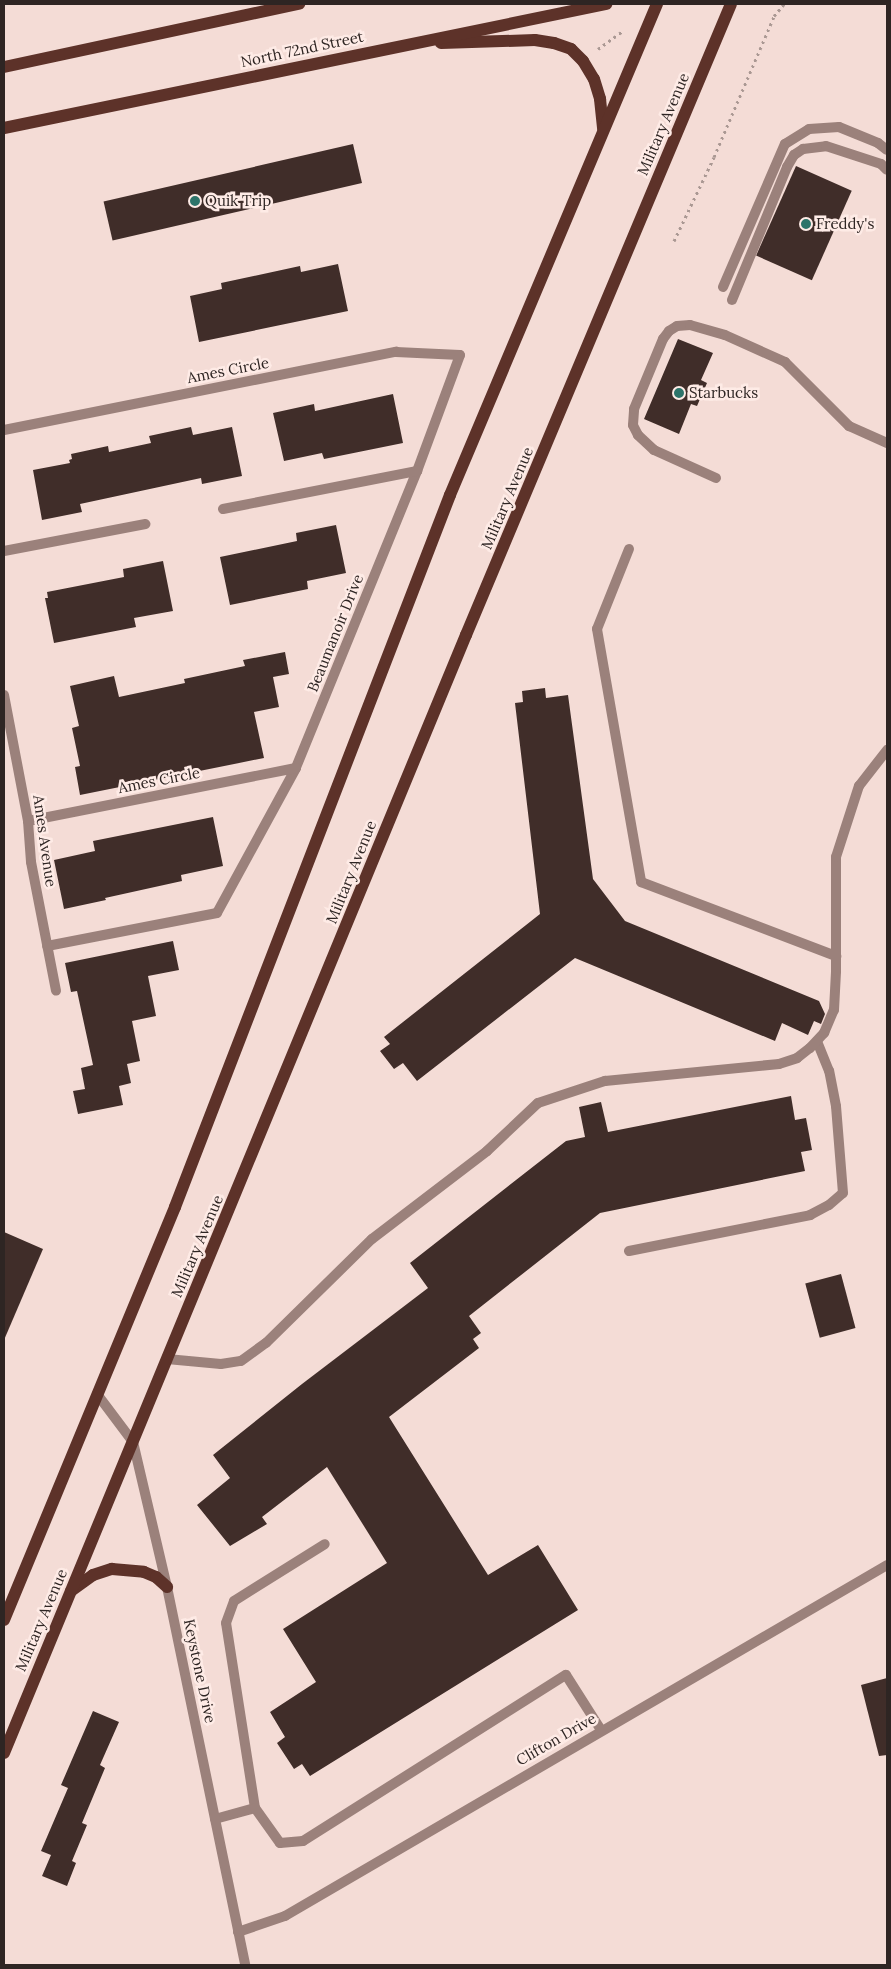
<!DOCTYPE html>
<style>
body{margin:0}
#map{position:relative;width:891px;height:1969px;overflow:hidden;background:#f4dcd6;font-family:Lora,serif}
div>[style]{position:absolute}
.building>*{inset:0;background:#402d29;transform-origin:0 0}
.path>*{height:3px;margin-top:-1.5px;transform-origin:0;background:repeating-linear-gradient(90deg,#aa9893 0 2.5px,transparent 0 6.5px)}
.lane>*{height:10px;margin:-5px;padding:0 5px;transform-origin:5px;border-radius:5px;background:#9b817b}
.street>*{height:10px;margin:-5px;padding:0 5px;transform-origin:5px;border-radius:5px;background:#9b817b}
.primary>*{height:12px;margin:-6px;padding:0 6px;transform-origin:6px;border-radius:6px;background:#5d3229}
.dots>*{width:14px;height:14px;translate:-50% -50%;box-sizing:border-box;border:2px solid #feebe6;border-radius:50%}
span{translate:-50% -50%;white-space:nowrap;text-align:center;line-height:1.15;-webkit-text-stroke:5px #feebe6;paint-order:stroke}
.street-label{font-size:15px;color:#2e2523}
.poi-label{font-size:15px;color:#2e2523}
.left{translate:0 -50%;text-align:left}
.frame{position:absolute;inset:0;border:5px solid #2e2523;pointer-events:none}
</style>
<div id="map">
<div class="building">
<i style="left:353px;top:144px;width:40px;height:256px;rotate:77deg"></i>
<i style="left:796px;top:166px;width:61px;height:98px;rotate:24deg"></i>
<i style="clip-path:polygon(338px 264px,348px 311px,199px 342px,190px 296px,222px 289px,221px 283px,300px 266px,301px 272px)"></i>
<i style="clip-path:polygon(678px 339px,713px 353px,701px 380px,707px 383px,697px 406px,691px 404px,679px 434px,644px 419px)"></i>
<i style="clip-path:polygon(393px 394px,403px 443px,324px 459px,322px 453px,284px 461px,273px 413px,314px 404px,315px 411px)"></i>
<i style="clip-path:polygon(191px 427px,193px 435px,232px 427px,242px 476px,202px 484px,201px 478px,80px 504px,82px 512px,42px 520px,33px 470px,70px 463px,69px 460px,72px 459px,71px 454px,108px 446px,109px 452px,151px 443px,149px 436px)"></i>
<i style="clip-path:polygon(336px 525px,346px 573px,307px 581px,308px 589px,230px 605px,220px 557px,297px 541px,296px 533px)"></i>
<i style="clip-path:polygon(163px 561px,173px 611px,134px 618px,136px 627px,54px 643px,45px 598px,48px 598px,47px 592px,124px 577px,123px 569px)"></i>
<i style="clip-path:polygon(285px 652px,289px 674px,273px 677px,279px 707px,254px 712px,264px 758px,80px 795px,75px 767px,80px 766px,72px 728px,79px 726px,70px 686px,114px 676px,119px 697px,185px 683px,184px 679px,245px 666px,243px 660px)"></i>
<i style="clip-path:polygon(545px 688px,546px 698px,568px 695px,593px 879px,625px 921px,819px 1001px,825px 1014px,821px 1024px,814px 1021px,808px 1035px,782px 1023px,775px 1041px,575px 958px,417px 1081px,403px 1063px,394px 1069px,380px 1051px,390px 1044px,384px 1037px,540px 914px,515px 703px,523px 702px,522px 691px)"></i>
<i style="clip-path:polygon(213px 817px,223px 866px,181px 875px,182px 881px,105px 898px,106px 900px,64px 909px,54px 860px,95px 851px,93px 841px)"></i>
<i style="clip-path:polygon(173px 941px,179px 970px,148px 976px,156px 1016px,132px 1021px,140px 1061px,127px 1064px,131px 1083px,119px 1086px,123px 1105px,78px 1114px,73px 1091px,85px 1089px,81px 1068px,93px 1065px,77px 991px,71px 992px,65px 963px)"></i>
<i style="clip-path:polygon(791px 1096px,795px 1120px,806px 1118px,812px 1150px,801px 1152px,805px 1171px,600px 1213px,469px 1316px,481px 1333px,473px 1339px,479px 1348px,389px 1417px,488px 1575px,538px 1545px,578px 1610px,310px 1776px,302px 1764px,294px 1769px,277px 1743px,285px 1737px,270px 1712px,316px 1682px,283px 1629px,387px 1563px,327px 1467px,262px 1517px,267px 1524px,230px 1546px,197px 1505px,230px 1478px,213px 1455px,302px 1384px,428px 1288px,410px 1263px,566px 1141px,585px 1137px,579px 1107px,601px 1102px,608px 1132px)"></i>
<i style="clip-path:polygon(4px 1232px,43px 1249px,4px 1340px)"></i>
<i style="left:841px;top:1274px;width:56px;height:37px;rotate:75deg"></i>
<i style="clip-path:polygon(887px 1678px,887px 1755px,879px 1756px,861px 1685px)"></i>
<i style="clip-path:polygon(93px 1711px,119px 1722px,100px 1765px,105px 1768px,82px 1823px,87px 1825px,72px 1861px,76px 1863px,67px 1886px,42px 1876px,51px 1855px,41px 1851px,68px 1788px,61px 1785px)"></i>
</div>
<div class="path">
<i style="left:598px;top:49px;width:31px;rotate:-36deg"></i>
<i style="left:674px;top:241px;width:93px;rotate:-64.5deg"></i>
<i style="left:714px;top:157px;width:153px;rotate:-66.9deg"></i>
<i style="left:774px;top:16px;width:16px;rotate:-50deg"></i>
</div>
<div class="lane">
<i style="left:723px;top:287px;width:156px;rotate:-66.6deg"></i>
<i style="left:785px;top:144px;width:28px;rotate:-32deg"></i>
<i style="left:809px;top:129px;width:30px;rotate:-4deg"></i>
<i style="left:839px;top:127px;width:42px;rotate:22.3deg"></i>
<i style="left:878px;top:143px;width:11px;rotate:38deg"></i>
<i style="left:732px;top:300px;width:144px;rotate:-67.5deg"></i>
<i style="left:787px;top:167px;width:14px;rotate:-60deg"></i>
<i style="left:794px;top:155px;width:11px;rotate:-34deg"></i>
<i style="left:803px;top:149px;width:23px;rotate:-7deg"></i>
<i style="left:826px;top:146px;width:58px;rotate:18.1deg"></i>
<i style="left:881px;top:164px;width:8px;rotate:45deg"></i>
<i style="left:716px;top:478px;width:68px;rotate:-155.7deg"></i>
<i style="left:654px;top:450px;width:22px;rotate:-137deg"></i>
<i style="left:638px;top:435px;width:11px;rotate:-117deg"></i>
<i style="left:633px;top:425px;width:16px;rotate:-86deg"></i>
<i style="left:634px;top:409px;width:76px;rotate:-67.5deg"></i>
<i style="left:663px;top:339px;width:10px;rotate:-53deg"></i>
<i style="left:669px;top:331px;width:9px;rotate:-32deg"></i>
<i style="left:677px;top:326px;width:13px;rotate:-4deg"></i>
<i style="left:690px;top:325px;width:36px;rotate:16deg"></i>
<i style="left:725px;top:335px;width:66px;rotate:24.2deg"></i>
<i style="left:785px;top:362px;width:91px;rotate:45deg"></i>
<i style="left:849px;top:426px;width:42px;rotate:24.1deg"></i>
<i style="left:629px;top:549px;width:86px;rotate:111.8deg"></i>
<i style="left:597px;top:629px;width:257px;rotate:80.1deg"></i>
<i style="left:641px;top:882px;width:209px;rotate:20.8deg"></i>
<i style="left:629px;top:1251px;width:185px;rotate:-11.2deg"></i>
<i style="left:810px;top:1215px;width:21px;rotate:-28deg"></i>
<i style="left:829px;top:1205px;width:18px;rotate:-41deg"></i>
<i style="left:843px;top:1193px;width:87px;rotate:-94.6deg"></i>
<i style="left:836px;top:1106px;width:36px;rotate:-101deg"></i>
<i style="left:829px;top:1071px;width:32px;rotate:-112deg"></i>
<i style="left:167px;top:1359px;width:54px;rotate:5.3deg"></i>
<i style="left:221px;top:1364px;width:20px;rotate:-9deg"></i>
<i style="left:241px;top:1361px;width:31px;rotate:-36deg"></i>
<i style="left:266px;top:1343px;width:148px;rotate:-44.5deg"></i>
<i style="left:372px;top:1239px;width:145px;rotate:-37.4deg"></i>
<i style="left:487px;top:1151px;width:70px;rotate:-43.3deg"></i>
<i style="left:538px;top:1103px;width:71px;rotate:-18.2deg"></i>
<i style="left:605px;top:1081px;width:175px;rotate:-5.6deg"></i>
<i style="left:779px;top:1064px;width:19px;rotate:-18deg"></i>
<i style="left:797px;top:1058px;width:16px;rotate:-38deg"></i>
<i style="left:810px;top:1048px;width:21px;rotate:-47deg"></i>
<i style="left:824px;top:1033px;width:25px;rotate:-67deg"></i>
<i style="left:834px;top:1010px;width:39px;rotate:-87deg"></i>
<i style="left:836px;top:971px;width:114px;rotate:-90deg"></i>
<i style="left:836px;top:857px;width:75px;rotate:-72.1deg"></i>
<i style="left:859px;top:786px;width:46px;rotate:-52.1deg"></i>
<i style="left:255px;top:1808px;width:187px;rotate:-98.9deg"></i>
<i style="left:226px;top:1623px;width:23px;rotate:-70deg"></i>
<i style="left:234px;top:1601px;width:107px;rotate:-32.1deg"></i>
<i style="left:215px;top:1819px;width:41px;rotate:-15.4deg"></i>
<i style="left:255px;top:1808px;width:43px;rotate:54.5deg"></i>
<i style="left:280px;top:1843px;width:23px;rotate:-5deg"></i>
<i style="left:303px;top:1841px;width:311px;rotate:-32.3deg"></i>
<i style="left:566px;top:1675px;width:65px;rotate:57.5deg"></i>
</div>
<div class="street">
<i style="left:4px;top:430px;width:400px;rotate:-11.3deg"></i>
<i style="left:396px;top:352px;width:64px;rotate:2.7deg"></i>
<i style="left:460px;top:355px;width:124px;rotate:110.3deg"></i>
<i style="left:417px;top:471px;width:321px;rotate:112.2deg"></i>
<i style="left:296px;top:768px;width:165px;rotate:118.6deg"></i>
<i style="left:217px;top:913px;width:173px;rotate:169deg"></i>
<i style="left:223px;top:509px;width:198px;rotate:-11.1deg"></i>
<i style="left:4px;top:551px;width:144px;rotate:-10.8deg"></i>
<i style="left:4px;top:695px;width:128px;rotate:79.2deg"></i>
<i style="left:28px;top:821px;width:41px;rotate:85.8deg"></i>
<i style="left:31px;top:862px;width:131px;rotate:79deg"></i>
<i style="left:28px;top:821px;width:273px;rotate:-11.2deg"></i>
<i style="left:97px;top:1394px;width:60px;rotate:53.1deg"></i>
<i style="left:133px;top:1442px;width:149px;rotate:76.8deg"></i>
<i style="left:167px;top:1587px;width:386px;rotate:78.3deg"></i>
<i style="left:238px;top:1932px;width:50px;rotate:-18.8deg"></i>
<i style="left:285px;top:1916px;width:697px;rotate:-30.24deg"></i>
</div>
<div class="primary">
<i style="left:441px;top:43px;width:94px;rotate:-1.8deg"></i>
<i style="left:535px;top:40px;width:19px;rotate:9deg"></i>
<i style="left:554px;top:43px;width:18px;rotate:19deg"></i>
<i style="left:571px;top:49px;width:17px;rotate:45deg"></i>
<i style="left:583px;top:61px;width:21px;rotate:59deg"></i>
<i style="left:594px;top:79px;width:21px;rotate:73deg"></i>
<i style="left:600px;top:99px;width:30px;rotate:84deg"></i>
<i style="left:4px;top:67px;width:302px;rotate:-12.1deg"></i>
<i style="left:4px;top:128px;width:615px;rotate:-11.64deg"></i>
<i style="left:71px;top:1591px;width:27px;rotate:-36deg"></i>
<i style="left:93px;top:1575px;width:20px;rotate:-18deg"></i>
<i style="left:112px;top:1569px;width:32px;rotate:5deg"></i>
<i style="left:144px;top:1572px;width:13px;rotate:23deg"></i>
<i style="left:156px;top:1577px;width:15px;rotate:42deg"></i>
<i style="left:4px;top:1620px;width:447px;rotate:-67.5deg"></i>
<i style="left:175px;top:1207px;width:763px;rotate:-68.88deg"></i>
<i style="left:450px;top:495px;width:533px;rotate:-67.14deg"></i>
<i style="left:4px;top:1753px;width:1210px;rotate:-67.55deg"></i>
<i style="left:466px;top:635px;width:684px;rotate:-67.22deg"></i>
</div>
<div class="dots">
<i style="left:195px;top:201px;background:#2d746a"></i>
<i style="left:806px;top:224px;background:#2d746a"></i>
<i style="left:679px;top:393px;background:#2d746a"></i>
</div>
<div class="street-label">
<span style="left:302px;top:49px;rotate:-12deg">North 72nd Street</span>
<span style="left:663px;top:124px;rotate:-67deg">Military Avenue</span>
<span style="left:228px;top:370px;rotate:-11deg">Ames Circle</span>
<span style="left:507px;top:498px;rotate:-67deg">Military Avenue</span>
<span style="left:335px;top:633px;rotate:-68deg">Beaumanoir Drive</span>
<span style="left:159px;top:780px;rotate:-11deg">Ames Circle</span>
<span style="left:45px;top:841px;rotate:82deg">Ames Avenue</span>
<span style="left:351px;top:872px;rotate:-68deg">Military Avenue</span>
<span style="left:197px;top:1246px;rotate:-67deg">Military Avenue</span>
<span style="left:41px;top:1620px;rotate:-67deg">Military Avenue</span>
<span style="left:200px;top:1671px;rotate:78deg">Keystone Drive</span>
<span style="left:556px;top:1739px;rotate:-30deg">Clifton Drive</span>
</div>
<div class="poi-label">
<span class="left" style="left:205px;top:201px">Quik Trip</span>
<span class="left" style="left:816px;top:224px">Freddy's</span>
<span class="left" style="left:689px;top:393px">Starbucks</span>
</div>
<div class="frame"></div>
</div>
